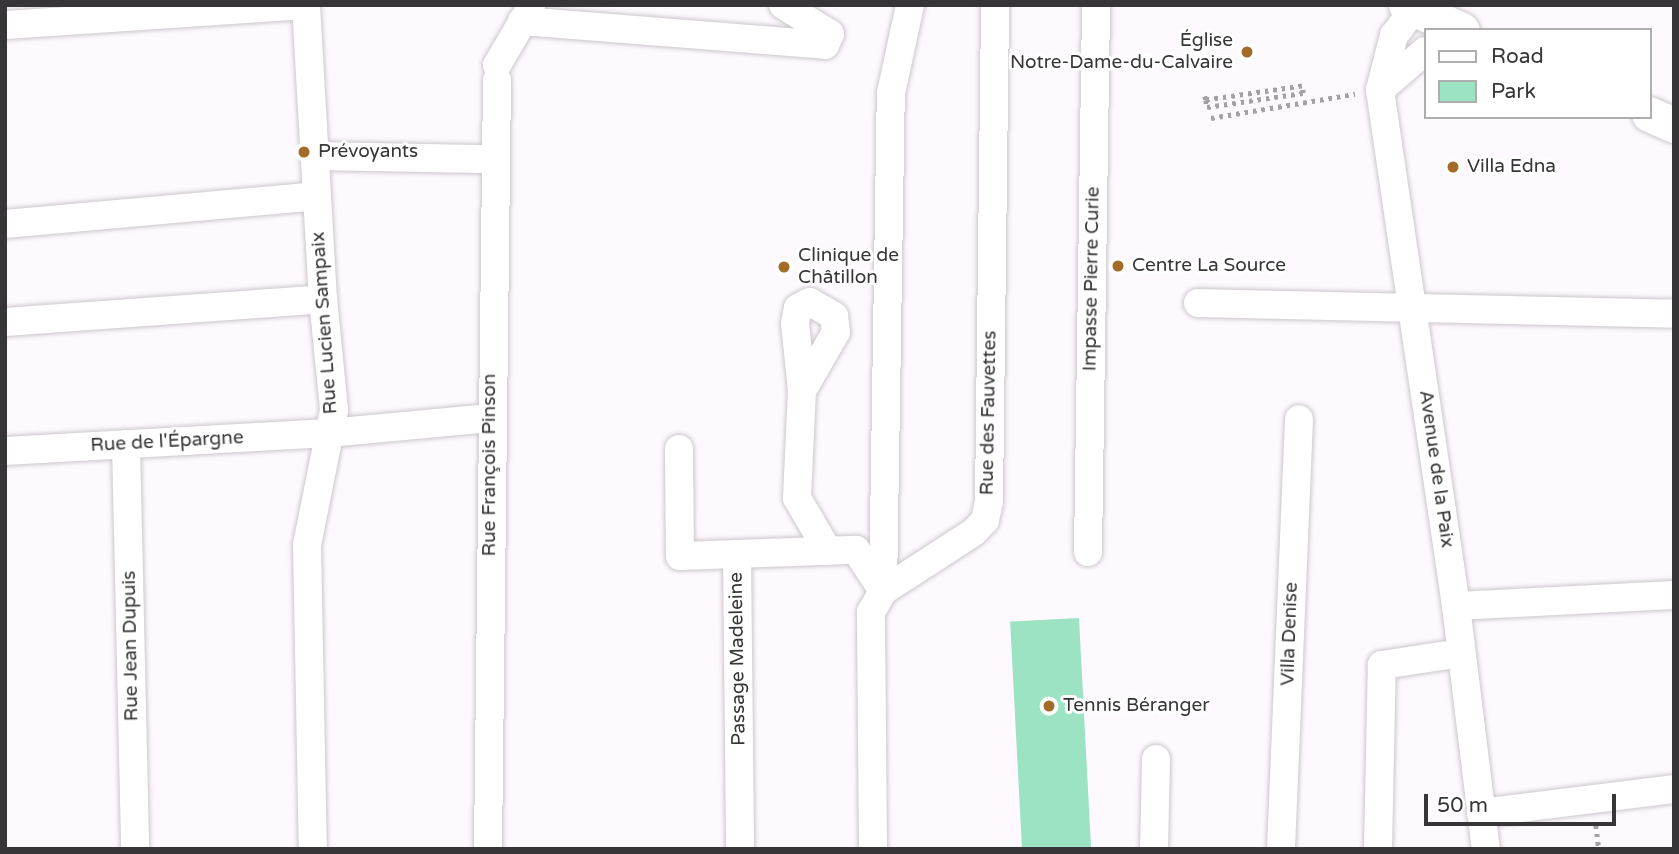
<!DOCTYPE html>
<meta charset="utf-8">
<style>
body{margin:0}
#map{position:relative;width:1679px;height:854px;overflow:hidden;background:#fef9fe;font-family:"Varela Round",sans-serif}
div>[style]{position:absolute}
.green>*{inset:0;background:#9be3c3;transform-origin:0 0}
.path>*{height:4.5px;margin-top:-2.25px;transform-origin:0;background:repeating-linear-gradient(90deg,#a4a0a4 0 3.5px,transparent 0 8.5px)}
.roads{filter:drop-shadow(0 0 2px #ccc7cc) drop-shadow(0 0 2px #ccc7cc)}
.minor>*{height:28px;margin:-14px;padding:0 14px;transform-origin:14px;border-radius:14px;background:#fff}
.major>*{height:35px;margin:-17.5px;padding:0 17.5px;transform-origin:17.5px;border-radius:17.5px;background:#fff}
.dots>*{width:19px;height:19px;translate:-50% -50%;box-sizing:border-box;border:4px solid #fff;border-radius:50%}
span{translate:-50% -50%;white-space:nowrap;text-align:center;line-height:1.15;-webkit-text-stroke:6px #fff;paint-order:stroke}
.poi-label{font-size:19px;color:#373537}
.right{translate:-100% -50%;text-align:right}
.left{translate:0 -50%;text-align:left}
.street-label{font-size:19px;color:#373537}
.frame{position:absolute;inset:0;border:7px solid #373537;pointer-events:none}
.legend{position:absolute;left:1424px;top:28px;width:228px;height:91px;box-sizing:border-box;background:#fff;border:2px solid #afaeaf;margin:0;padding:9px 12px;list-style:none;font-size:21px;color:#373537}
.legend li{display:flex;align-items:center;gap:14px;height:35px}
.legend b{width:35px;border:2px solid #afaeaf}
.scale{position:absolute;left:1424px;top:794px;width:192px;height:32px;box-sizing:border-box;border:4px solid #373537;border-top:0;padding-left:9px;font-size:21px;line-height:24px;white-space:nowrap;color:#373537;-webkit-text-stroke:5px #fff;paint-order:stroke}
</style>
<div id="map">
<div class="green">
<i style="left:1079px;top:618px;width:231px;height:69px;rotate:87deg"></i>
</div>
<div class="path">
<i style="left:1205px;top:96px;width:4px;rotate:76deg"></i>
<i style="left:1206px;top:100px;width:7px;rotate:82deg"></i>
<i style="left:1207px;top:107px;width:97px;rotate:-8.3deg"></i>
<i style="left:1303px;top:93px;width:7px;rotate:-98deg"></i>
<i style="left:1302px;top:86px;width:97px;rotate:171.7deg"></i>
<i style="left:1211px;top:118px;width:146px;rotate:-9.5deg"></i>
<i style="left:1596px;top:825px;width:24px;rotate:83deg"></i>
</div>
<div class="roads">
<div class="minor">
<i style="left:306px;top:5px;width:294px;rotate:86.7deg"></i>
<i style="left:323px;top:299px;width:112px;rotate:84.3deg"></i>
<i style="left:334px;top:410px;width:138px;rotate:101.3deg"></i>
<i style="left:307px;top:545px;width:304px;rotate:88.9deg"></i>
<i style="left:1417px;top:5px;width:38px;rotate:127deg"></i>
<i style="left:1394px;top:35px;width:57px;rotate:104.3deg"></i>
<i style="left:1380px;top:90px;width:522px;rotate:81.62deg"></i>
<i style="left:1456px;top:606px;width:245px;rotate:83deg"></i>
<i style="left:522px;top:21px;width:304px;rotate:4.5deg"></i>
<i style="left:825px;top:45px;width:12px;rotate:-66deg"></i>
<i style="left:830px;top:34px;width:55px;rotate:-148.3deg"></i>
<i style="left:5px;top:25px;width:299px;rotate:-3.8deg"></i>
<i style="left:497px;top:65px;width:67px;rotate:-59.6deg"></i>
<i style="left:1380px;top:90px;width:60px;rotate:-40.9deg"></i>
<i style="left:314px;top:156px;width:180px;rotate:1deg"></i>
<i style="left:5px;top:224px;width:312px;rotate:-5.1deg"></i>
<i style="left:1198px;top:303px;width:476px;rotate:1.3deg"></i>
<i style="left:5px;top:322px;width:319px;rotate:-4.1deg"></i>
<i style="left:802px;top:391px;width:68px;rotate:-95.9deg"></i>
<i style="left:795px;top:323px;width:15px;rotate:-79deg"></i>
<i style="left:798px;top:308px;width:13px;rotate:-27deg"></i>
<i style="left:810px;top:302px;width:28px;rotate:30deg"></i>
<i style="left:834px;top:316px;width:16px;rotate:83deg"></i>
<i style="left:836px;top:332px;width:68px;rotate:120deg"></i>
<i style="left:802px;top:391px;width:107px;rotate:92.7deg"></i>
<i style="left:797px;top:498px;width:61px;rotate:59.7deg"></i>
<i style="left:126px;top:444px;width:405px;rotate:88.7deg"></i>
<i style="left:679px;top:449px;width:107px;rotate:89.5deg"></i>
<i style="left:680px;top:556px;width:176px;rotate:-2deg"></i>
<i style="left:856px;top:550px;width:49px;rotate:56.6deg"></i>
<i style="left:5px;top:451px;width:324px;rotate:-3.2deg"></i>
<i style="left:329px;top:433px;width:162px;rotate:-5.3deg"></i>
<i style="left:1088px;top:552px;width:547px;rotate:-89.16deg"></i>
<i style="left:737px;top:554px;width:295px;rotate:89.4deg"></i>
<i style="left:883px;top:591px;width:498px;rotate:-89.1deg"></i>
<i style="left:891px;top:93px;width:90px;rotate:-77.8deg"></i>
<i style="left:1456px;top:606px;width:218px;rotate:-2.9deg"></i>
<i style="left:1481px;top:813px;width:194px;rotate:-7.1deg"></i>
<i style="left:488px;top:849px;width:769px;rotate:-89.33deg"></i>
<i style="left:873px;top:849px;width:237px;rotate:-90.5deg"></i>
<i style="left:871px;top:612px;width:24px;rotate:-60deg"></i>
<i style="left:883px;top:591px;width:108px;rotate:-33deg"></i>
<i style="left:974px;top:532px;width:16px;rotate:-47deg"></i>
<i style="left:985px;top:520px;width:19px;rotate:-78deg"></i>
<i style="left:989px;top:501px;width:496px;rotate:-89.3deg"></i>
<i style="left:1154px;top:849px;width:90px;rotate:-88.7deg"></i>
<i style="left:1281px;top:849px;width:430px;rotate:-87.6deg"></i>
<i style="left:1378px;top:849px;width:184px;rotate:-88.8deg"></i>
<i style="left:1382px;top:665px;width:80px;rotate:-8.6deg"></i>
</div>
<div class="major">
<i style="left:1406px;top:5px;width:61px;rotate:24.1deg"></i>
<i style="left:1649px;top:114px;width:27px;rotate:24deg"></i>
</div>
</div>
<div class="dots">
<i style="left:1247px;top:52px;background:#a36b28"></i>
<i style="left:304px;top:152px;background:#a36b28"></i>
<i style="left:1453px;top:167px;background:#a36b28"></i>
<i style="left:1118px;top:266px;background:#a36b28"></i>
<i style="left:784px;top:267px;background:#a36b28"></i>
<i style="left:1049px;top:706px;background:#a36b28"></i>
</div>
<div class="poi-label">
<span class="right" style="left:1233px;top:52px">Église<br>Notre-Dame-du-Calvaire</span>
<span class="left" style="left:318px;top:152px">Prévoyants</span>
<span class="left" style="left:1467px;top:167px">Villa Edna</span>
<span class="left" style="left:798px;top:267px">Clinique de<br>Châtillon</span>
<span class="left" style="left:1132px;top:266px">Centre La Source</span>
<span class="left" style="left:1063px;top:706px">Tennis Béranger</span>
</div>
<div class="street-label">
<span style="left:1092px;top:279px;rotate:-89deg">Impasse Pierre Curie</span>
<span style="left:325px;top:323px;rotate:-94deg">Rue Lucien Sampaix</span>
<span style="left:989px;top:413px;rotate:-89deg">Rue des Fauvettes</span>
<span style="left:167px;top:442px;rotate:-3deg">Rue de l'Épargne</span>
<span style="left:490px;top:465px;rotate:-90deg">Rue François Pinson</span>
<span style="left:1436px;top:469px;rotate:82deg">Avenue de la Paix</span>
<span style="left:1290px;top:634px;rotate:-88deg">Villa Denise</span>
<span style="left:131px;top:646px;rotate:-91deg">Rue Jean Dupuis</span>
<span style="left:738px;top:659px;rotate:-91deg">Passage Madeleine</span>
</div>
<div class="frame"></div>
<ul class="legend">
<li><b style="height:9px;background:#fff"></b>Road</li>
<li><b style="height:19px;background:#9be3c3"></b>Park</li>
</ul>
<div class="scale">50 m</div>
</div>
